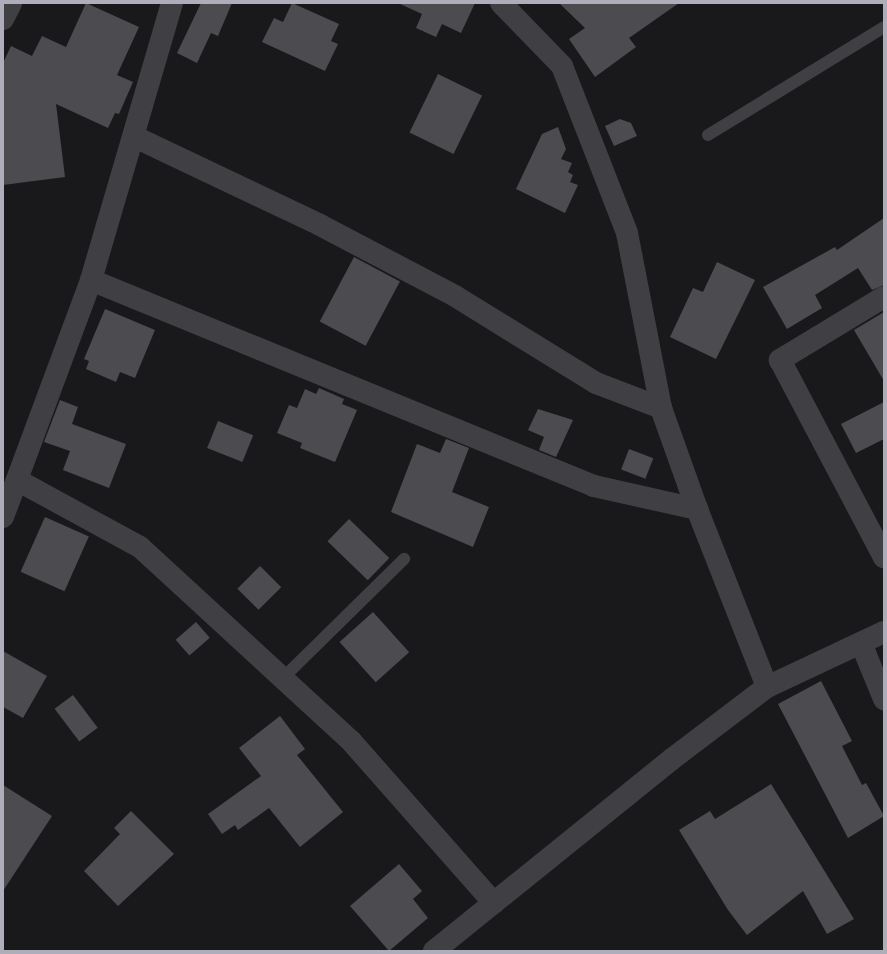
<!DOCTYPE html>
<style>
body{margin:0}
#map{position:relative;width:887px;height:954px;overflow:hidden;background:#19191b;font-family:Helvetica,sans-serif}
div>[style]{position:absolute}
.building>*{inset:0;background:#4c4b50;transform-origin:0 0}
.service>*{height:12px;margin:-6px;padding:0 6px;transform-origin:6px;border-radius:6px;background:#404044}
.minor>*{height:22px;margin:-11px;padding:0 11px;transform-origin:11px;border-radius:11px;background:#404044}
.tertiary>*{height:22px;margin:-11px;padding:0 11px;transform-origin:11px;border-radius:11px;background:#404044}
span{translate:-50% -50%;white-space:nowrap;text-align:center;line-height:1.15;-webkit-text-stroke:4px #141416;paint-order:stroke}
.frame{position:absolute;inset:0;border:4px solid #adaeb9;pointer-events:none}
</style>
<div id="map">
<div class="building">
<i style="clip-path:polygon(86px 3px,139px 27px,117px 75px,133px 82px,119px 114px,115px 113px,108px 128px,56px 104px,65px 177px,3px 185px,3px 63px,11px 46px,32px 56px,42px 36px,66px 47px)"></i>
<i style="clip-path:polygon(201px 3px,232px 3px,218px 36px,211px 33px,197px 63px,177px 53px)"></i>
<i style="clip-path:polygon(292px 3px,339px 24px,331px 41px,338px 44px,325px 71px,262px 42px,274px 18px,283px 22px)"></i>
<i style="clip-path:polygon(398px 3px,475px 3px,461px 33px,442px 24px,436px 37px,416px 28px,422px 14px)"></i>
<i style="clip-path:polygon(559px 3px,679px 3px,629px 38px,636px 47px,595px 77px,569px 39px,585px 28px)"></i>
<i style="left:438px;top:74px;width:49px;height:65px;rotate:26deg"></i>
<i style="clip-path:polygon(620px 119px,631px 123px,637px 136px,614px 146px,605px 126px)"></i>
<i style="clip-path:polygon(558px 127px,566px 149px,561px 159px,572px 163px,568px 172px,573px 175px,570px 182px,578px 185px,565px 213px,516px 189px,542px 134px)"></i>
<i style="clip-path:polygon(884px 218px,884px 285px,872px 290px,858px 268px,815px 295px,822px 308px,787px 329px,763px 287px,835px 247px,837px 250px)"></i>
<i style="left:354px;top:257px;width:52px;height:73px;rotate:28deg"></i>
<i style="clip-path:polygon(717px 262px,755px 280px,716px 359px,670px 337px,693px 288px,703px 292px)"></i>
<i style="clip-path:polygon(105px 309px,155px 330px,135px 378px,120px 372px,116px 382px,86px 369px,89px 361px,84px 359px)"></i>
<i style="clip-path:polygon(884px 312px,884px 381px,854px 330px)"></i>
<i style="clip-path:polygon(319px 388px,344px 399px,342px 404px,357px 410px,335px 462px,300px 448px,302px 443px,277px 433px,289px 405px,297px 408px,305px 389px,316px 394px)"></i>
<i style="clip-path:polygon(60px 400px,78px 407px,72px 424px,126px 444px,109px 488px,63px 470px,70px 451px,44px 442px)"></i>
<i style="clip-path:polygon(884px 402px,884px 439px,856px 453px,841px 424px)"></i>
<i style="clip-path:polygon(538px 409px,573px 420px,556px 457px,539px 450px,544px 437px,528px 430px)"></i>
<i style="left:218px;top:421px;width:38px;height:29px;rotate:22deg"></i>
<i style="clip-path:polygon(446px 439px,469px 448px,452px 492px,489px 507px,473px 547px,391px 512px,417px 444px,440px 453px)"></i>
<i style="left:629px;top:449px;width:26px;height:22px;rotate:21deg"></i>
<i style="left:45px;top:517px;width:48px;height:60px;rotate:24deg"></i>
<i style="left:349px;top:519px;width:56px;height:31px;rotate:44deg"></i>
<i style="left:260px;top:566px;width:30px;height:32px;rotate:45deg"></i>
<i style="left:373px;top:612px;width:54px;height:45px;rotate:48deg"></i>
<i style="left:196px;top:622px;width:21px;height:27px;rotate:49deg"></i>
<i style="clip-path:polygon(3px 651px,47px 676px,23px 718px,3px 707px)"></i>
<i style="clip-path:polygon(821px 681px,852px 741px,842px 746px,862px 785px,866px 783px,884px 816px,848px 838px,778px 704px)"></i>
<i style="left:73px;top:695px;width:41px;height:23px;rotate:53deg"></i>
<i style="clip-path:polygon(280px 716px,305px 749px,297px 755px,343px 812px,300px 847px,269px 808px,238px 830px,235px 825px,222px 834px,208px 814px,261px 776px,239px 748px)"></i>
<i style="clip-path:polygon(771px 784px,854px 919px,827px 934px,803px 891px,747px 935px,728px 910px,679px 830px,710px 811px,715px 819px)"></i>
<i style="clip-path:polygon(3px 785px,52px 816px,3px 891px)"></i>
<i style="clip-path:polygon(131px 811px,174px 854px,118px 906px,84px 871px,120px 834px,114px 828px)"></i>
<i style="clip-path:polygon(399px 864px,422px 891px,413px 899px,428px 918px,389px 951px,350px 906px)"></i>
</div>
<div class="service">
<i style="left:708px;top:135px;width:206px;rotate:-31.5deg"></i>
<i style="left:283px;top:678px;width:170px;rotate:-44.5deg"></i>
</div>
<div class="minor">
<i style="left:501px;top:3px;width:88px;rotate:45.9deg"></i>
<i style="left:562px;top:66px;width:179px;rotate:68.7deg"></i>
<i style="left:627px;top:233px;width:178px;rotate:79deg"></i>
<i style="left:661px;top:408px;width:107px;rotate:70.4deg"></i>
<i style="left:697px;top:509px;width:191px;rotate:68.5deg"></i>
<i style="left:135px;top:137px;width:205px;rotate:25.4deg"></i>
<i style="left:320px;top:225px;width:153px;rotate:27.7deg"></i>
<i style="left:455px;top:296px;width:166px;rotate:31.7deg"></i>
<i style="left:596px;top:383px;width:70px;rotate:21deg"></i>
<i style="left:91px;top:280px;width:544px;rotate:22.27deg"></i>
<i style="left:594px;top:486px;width:106px;rotate:12.6deg"></i>
<i style="left:884px;top:297px;width:122px;rotate:148.8deg"></i>
<i style="left:780px;top:360px;width:223px;rotate:62.2deg"></i>
<i style="left:17px;top:480px;width:140px;rotate:28.6deg"></i>
<i style="left:140px;top:547px;width:287px;rotate:42.6deg"></i>
<i style="left:351px;top:741px;width:216px;rotate:48.6deg"></i>
<i style="left:3px;top:517px;width:253px;rotate:-69.6deg"></i>
<i style="left:91px;top:280px;width:289px;rotate:-73.7deg"></i>
<i style="left:861px;top:643px;width:61px;rotate:67.7deg"></i>
<i style="left:434px;top:951px;width:306px;rotate:-38.9deg"></i>
<i style="left:672px;top:759px;width:119px;rotate:-37.2deg"></i>
<i style="left:767px;top:687px;width:129px;rotate:-25.2deg"></i>
</div>
<div class="tertiary">
<i style="left:3px;top:19px;width:18px;rotate:-63deg"></i>
</div>
<div class="frame"></div>
</div>
